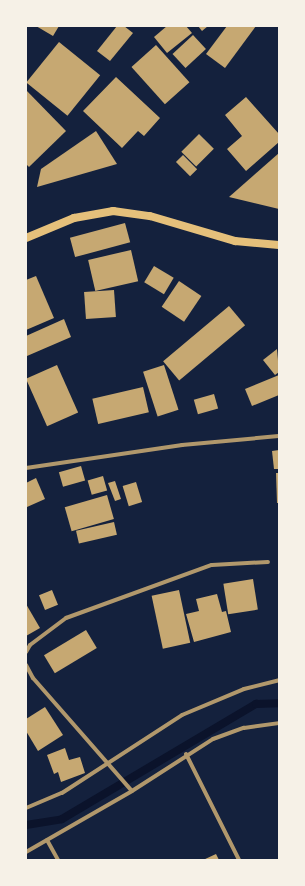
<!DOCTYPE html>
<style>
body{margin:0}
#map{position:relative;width:305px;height:886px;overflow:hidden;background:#14213d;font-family:Rubik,sans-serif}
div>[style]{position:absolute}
.stream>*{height:8px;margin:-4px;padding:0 4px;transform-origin:4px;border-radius:4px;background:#0b132b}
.building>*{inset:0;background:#c6a872;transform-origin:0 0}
.minor>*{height:4px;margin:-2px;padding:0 2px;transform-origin:2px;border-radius:2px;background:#b1986c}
.secondary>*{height:8px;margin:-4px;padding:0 4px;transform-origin:4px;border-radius:4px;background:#e5c07b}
span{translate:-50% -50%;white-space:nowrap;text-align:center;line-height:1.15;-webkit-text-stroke:4px #f6f1e7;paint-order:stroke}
.frame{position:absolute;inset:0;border:27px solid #f6f1e7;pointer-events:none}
</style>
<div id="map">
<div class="stream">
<i style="left:26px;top:825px;width:36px;rotate:-9deg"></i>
<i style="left:62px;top:819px;width:226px;rotate:-30.7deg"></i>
<i style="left:256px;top:704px;width:23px;rotate:-2deg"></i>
</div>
<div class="building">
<i style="clip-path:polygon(36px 26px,59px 26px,53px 36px)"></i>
<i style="clip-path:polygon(117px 26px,124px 26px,133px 33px,110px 61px,97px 51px)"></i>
<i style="clip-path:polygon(167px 26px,186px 26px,192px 33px,167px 53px,154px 37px)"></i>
<i style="clip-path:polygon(198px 26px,208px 26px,202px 31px)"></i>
<i style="clip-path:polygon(227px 26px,256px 26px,225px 68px,206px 54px)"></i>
<i style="left:193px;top:35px;width:19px;height:28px;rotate:47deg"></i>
<i style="left:59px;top:42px;width:53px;height:52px;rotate:39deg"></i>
<i style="left:156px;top:45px;width:50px;height:33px;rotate:48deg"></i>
<i style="clip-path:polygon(116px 77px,160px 118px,144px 136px,138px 131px,122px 148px,83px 111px)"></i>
<i style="clip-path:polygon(26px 90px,66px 131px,29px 167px,26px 164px)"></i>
<i style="clip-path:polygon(246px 97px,279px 134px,279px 142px,246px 171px,227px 149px,242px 136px,225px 115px)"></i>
<i style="clip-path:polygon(96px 131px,117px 164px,37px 187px,41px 169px)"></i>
<i style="left:199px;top:134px;width:21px;height:25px;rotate:45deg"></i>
<i style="clip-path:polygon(279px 153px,279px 209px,229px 197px)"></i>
<i style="left:183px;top:155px;width:20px;height:10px;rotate:45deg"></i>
<i style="left:125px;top:223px;width:20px;height:57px;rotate:75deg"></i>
<i style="left:131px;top:250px;width:32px;height:44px;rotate:77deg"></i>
<i style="left:154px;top:266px;width:23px;height:19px;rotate:31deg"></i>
<i style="clip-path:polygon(36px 276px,54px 318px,26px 330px,26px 280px)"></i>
<i style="left:179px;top:281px;width:27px;height:31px;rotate:34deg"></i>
<i style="left:114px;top:290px;width:27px;height:30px;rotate:86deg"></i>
<i style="left:229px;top:306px;width:25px;height:86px;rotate:50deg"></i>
<i style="clip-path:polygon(64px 319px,71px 337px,27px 356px,26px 336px)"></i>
<i style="clip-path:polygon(277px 349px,279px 372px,275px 375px,263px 360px)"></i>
<i style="left:57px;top:365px;width:52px;height:34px;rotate:66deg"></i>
<i style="left:164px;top:365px;width:47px;height:22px;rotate:72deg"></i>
<i style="clip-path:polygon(279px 375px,279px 395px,252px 406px,245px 389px)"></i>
<i style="left:143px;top:387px;width:26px;height:52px;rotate:77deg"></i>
<i style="left:214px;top:394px;width:15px;height:21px;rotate:74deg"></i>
<i style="clip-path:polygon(279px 450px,279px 469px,274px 469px,272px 451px)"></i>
<i style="left:81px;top:466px;width:15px;height:23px;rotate:74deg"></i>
<i style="clip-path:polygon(276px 473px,279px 473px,279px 503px,277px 503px)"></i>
<i style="left:103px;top:476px;width:15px;height:16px;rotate:74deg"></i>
<i style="clip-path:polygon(36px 478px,45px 499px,27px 507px,26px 483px)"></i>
<i style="clip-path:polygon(115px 481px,121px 499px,115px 501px,108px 483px)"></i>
<i style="left:136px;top:482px;width:21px;height:14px;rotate:73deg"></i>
<i style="left:107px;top:495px;width:25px;height:44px;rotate:74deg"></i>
<i style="left:114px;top:522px;width:13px;height:39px;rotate:77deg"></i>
<i style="left:253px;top:579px;width:31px;height:30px;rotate:81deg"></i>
<i style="left:52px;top:590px;width:16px;height:14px;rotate:68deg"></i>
<i style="left:179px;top:590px;width:54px;height:28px;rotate:78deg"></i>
<i style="clip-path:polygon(217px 594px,222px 612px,226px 611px,231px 632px,194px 642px,186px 614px,199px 611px,196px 599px)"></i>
<i style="clip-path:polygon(26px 604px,40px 628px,26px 636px)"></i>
<i style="left:86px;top:630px;width:21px;height:49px;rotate:59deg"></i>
<i style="clip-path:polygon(45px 707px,63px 735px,38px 751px,26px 731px,26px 719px)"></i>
<i style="clip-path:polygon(65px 748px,69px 760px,80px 757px,85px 773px,61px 782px,58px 772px,54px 774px,47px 755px)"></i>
<i style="clip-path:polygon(216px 854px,219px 860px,203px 860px)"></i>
</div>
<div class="minor">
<i style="left:26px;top:468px;width:158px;rotate:-8.4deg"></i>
<i style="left:182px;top:445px;width:97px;rotate:-5.3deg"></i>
<i style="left:26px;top:652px;width:8px;rotate:-60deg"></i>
<i style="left:30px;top:645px;width:45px;rotate:-36.9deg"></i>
<i style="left:66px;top:618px;width:155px;rotate:-20deg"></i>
<i style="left:212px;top:565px;width:56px;rotate:-3.1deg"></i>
<i style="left:26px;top:665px;width:15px;rotate:62deg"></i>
<i style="left:33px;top:678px;width:150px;rotate:48.8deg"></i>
<i style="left:186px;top:754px;width:119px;rotate:63.4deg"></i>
<i style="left:26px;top:808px;width:39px;rotate:-23deg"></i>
<i style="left:62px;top:793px;width:143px;rotate:-33deg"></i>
<i style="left:182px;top:715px;width:67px;rotate:-22.8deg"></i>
<i style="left:244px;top:689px;width:36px;rotate:-14deg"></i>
<i style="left:47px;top:840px;width:23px;rotate:61deg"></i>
<i style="left:26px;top:852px;width:122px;rotate:-29.9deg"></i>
<i style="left:132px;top:791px;width:96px;rotate:-32.7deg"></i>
<i style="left:213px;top:739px;width:33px;rotate:-20deg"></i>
<i style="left:244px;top:728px;width:35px;rotate:-8deg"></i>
</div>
<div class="secondary">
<i style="left:26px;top:238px;width:52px;rotate:-22.6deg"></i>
<i style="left:74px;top:218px;width:40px;rotate:-10deg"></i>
<i style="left:113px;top:211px;width:37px;rotate:8deg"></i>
<i style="left:150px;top:216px;width:89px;rotate:16.4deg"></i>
<i style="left:235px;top:241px;width:44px;rotate:5.2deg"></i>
</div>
<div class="frame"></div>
</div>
